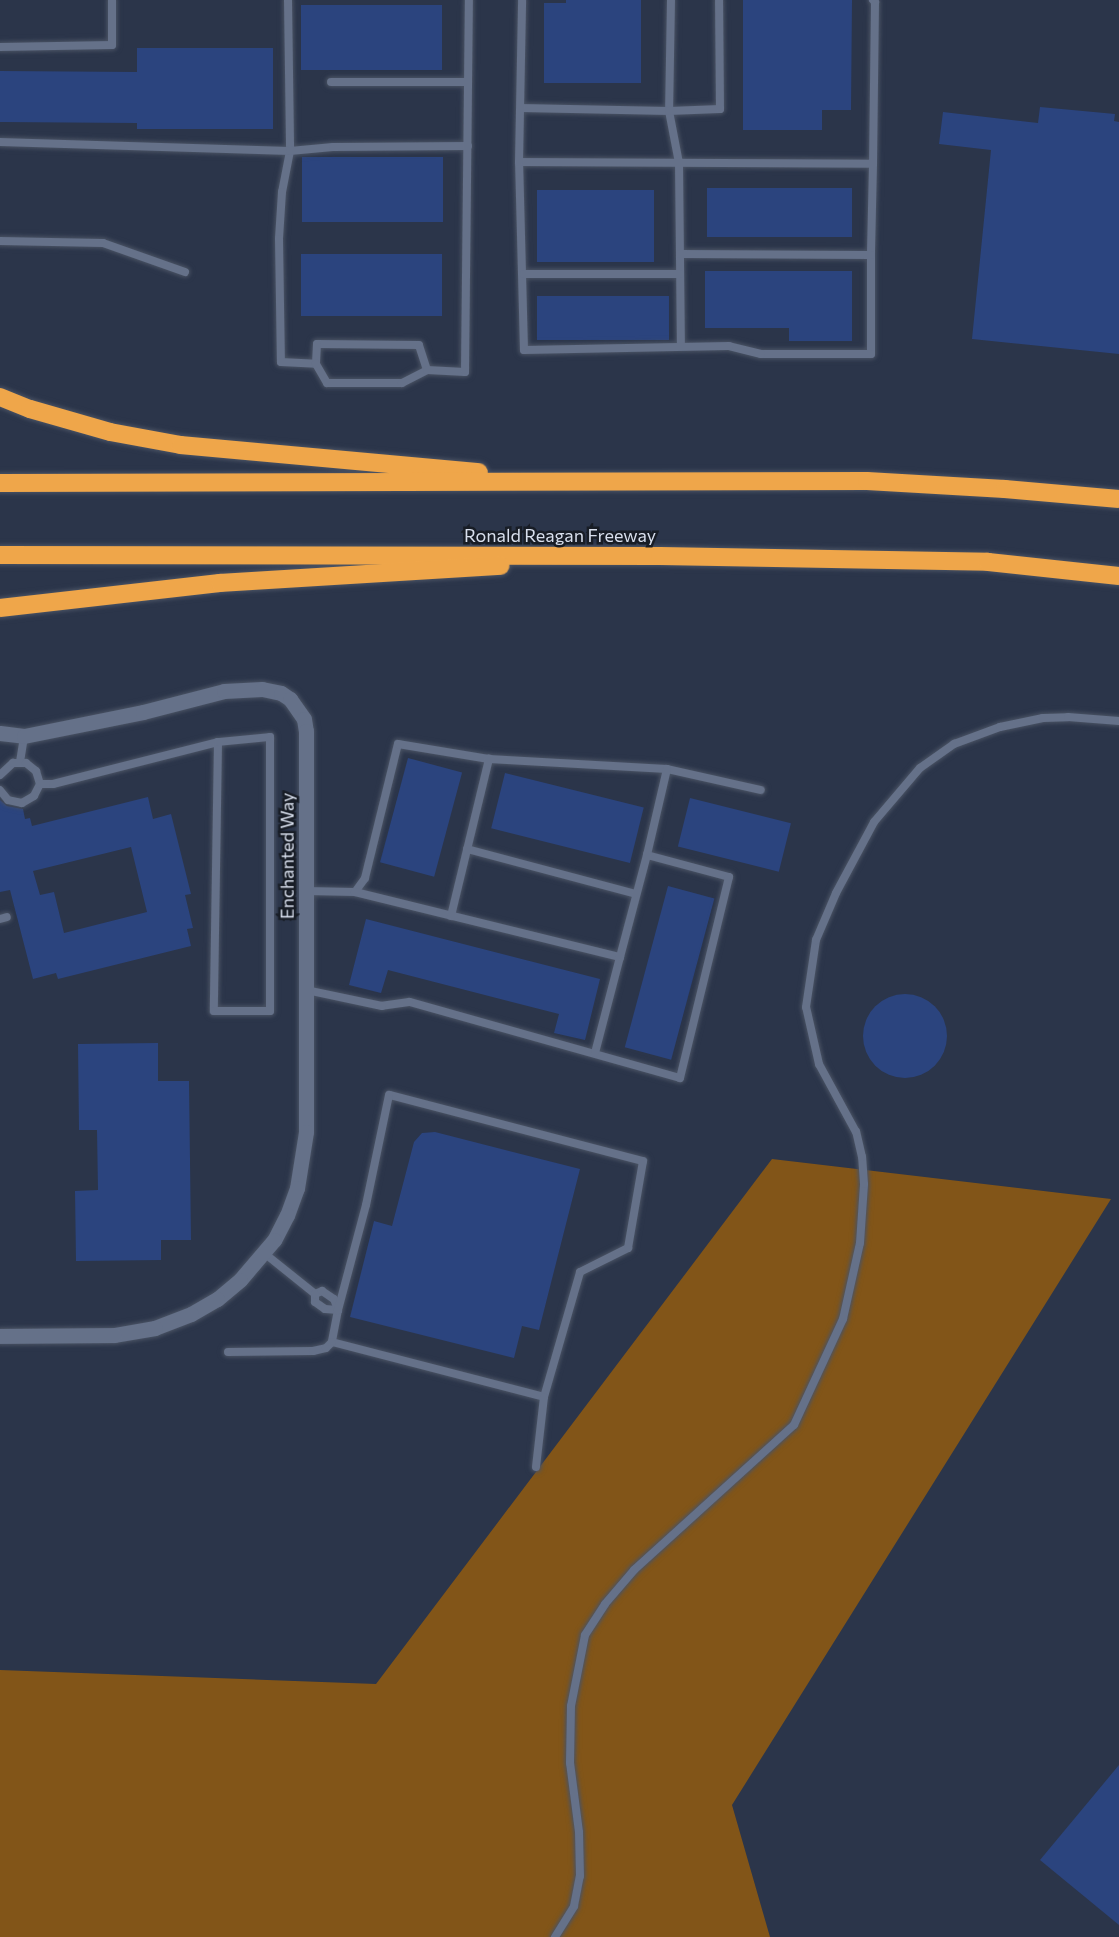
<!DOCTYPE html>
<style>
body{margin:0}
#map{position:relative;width:1119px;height:1937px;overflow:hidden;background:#2b354a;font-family:Commissioner,sans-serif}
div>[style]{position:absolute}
.green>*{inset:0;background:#825518}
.building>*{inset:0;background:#2b447e;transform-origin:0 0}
.round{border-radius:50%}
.roads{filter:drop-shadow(0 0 2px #4a5364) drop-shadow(0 0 2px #4a5364)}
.service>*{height:8px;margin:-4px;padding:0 4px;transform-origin:4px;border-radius:4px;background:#657189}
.minor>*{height:15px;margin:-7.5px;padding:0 7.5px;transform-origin:7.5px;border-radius:7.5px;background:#657189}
.motorway>*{height:18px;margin:-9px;padding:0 9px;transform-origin:9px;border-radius:9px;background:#efa64a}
span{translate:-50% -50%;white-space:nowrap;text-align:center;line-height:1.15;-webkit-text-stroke:5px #181d26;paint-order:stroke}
.street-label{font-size:18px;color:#d8dfed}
</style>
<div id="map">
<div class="green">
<i style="clip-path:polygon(772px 1159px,1111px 1199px,732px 1805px,770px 1937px,0 1937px,0 1670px,376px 1684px)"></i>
</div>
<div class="building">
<i style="clip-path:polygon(566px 0,641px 0,641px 83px,544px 83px,544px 3px,566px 3px)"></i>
<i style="clip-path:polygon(743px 0,852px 0,851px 110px,822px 110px,822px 130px,743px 130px)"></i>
<i style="left:301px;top:5px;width:141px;height:65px"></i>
<i style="clip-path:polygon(137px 48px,273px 48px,273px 129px,137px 129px,137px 123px,0 122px,0 71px,137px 72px)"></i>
<i style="clip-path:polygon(1040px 107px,1115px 114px,1114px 121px,1119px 122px,1119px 354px,972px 339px,991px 150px,939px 144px,943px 112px,1038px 123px)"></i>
<i style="left:302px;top:157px;width:141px;height:65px"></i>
<i style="left:707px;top:188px;width:145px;height:49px"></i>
<i style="left:537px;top:190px;width:117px;height:72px"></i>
<i style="left:301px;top:254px;width:141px;height:62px"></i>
<i style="clip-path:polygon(705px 271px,852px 271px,852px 341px,789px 341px,789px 328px,705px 328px)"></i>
<i style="left:537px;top:296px;width:132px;height:44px"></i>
<i style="left:408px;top:758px;width:56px;height:108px;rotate:15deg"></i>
<i style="left:505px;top:773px;width:143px;height:57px;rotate:14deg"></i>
<i style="clip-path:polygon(evenodd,148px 797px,153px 819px,171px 814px,191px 894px,185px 895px,193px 928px,187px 929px,191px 946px,58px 979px,56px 973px,33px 979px,10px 890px,0 892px,0 800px,7px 806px,23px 809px,25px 819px,30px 818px,32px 826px,148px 797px,131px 847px,147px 912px,64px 933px,54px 892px,40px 895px,33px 871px,131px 847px)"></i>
<i style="left:690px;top:798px;width:104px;height:50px;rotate:14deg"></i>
<i style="left:668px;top:886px;width:48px;height:167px;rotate:15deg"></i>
<i style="clip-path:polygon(366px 919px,600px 979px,585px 1040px,554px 1033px,559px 1014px,388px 970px,381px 993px,349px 985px)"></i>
<i class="round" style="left:863px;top:994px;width:84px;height:84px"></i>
<i style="clip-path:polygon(158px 1043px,158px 1081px,189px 1081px,191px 1240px,161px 1240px,161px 1260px,76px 1261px,75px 1191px,98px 1190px,97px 1130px,79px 1130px,78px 1044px)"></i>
<i style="clip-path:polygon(435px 1132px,580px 1169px,539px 1330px,522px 1326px,514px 1358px,350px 1317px,374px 1221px,392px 1226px,414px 1142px,422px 1133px)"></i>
<i style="clip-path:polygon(1119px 1765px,1119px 1925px,1040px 1860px)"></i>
</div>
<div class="roads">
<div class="service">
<i style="left:288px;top:0;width:151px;rotate:89.2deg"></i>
<i style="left:290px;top:151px;width:42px;rotate:101deg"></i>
<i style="left:282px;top:192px;width:47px;rotate:93.7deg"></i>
<i style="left:279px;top:239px;width:123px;rotate:89.1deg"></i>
<i style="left:281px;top:362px;width:35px;rotate:3deg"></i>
<i style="left:671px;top:0;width:111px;rotate:91deg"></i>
<i style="left:669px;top:111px;width:53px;rotate:79.1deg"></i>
<i style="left:679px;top:163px;width:183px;rotate:89.4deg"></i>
<i style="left:873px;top:0;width:3px;rotate:45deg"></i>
<i style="left:875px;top:2px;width:162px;rotate:90.7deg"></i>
<i style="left:873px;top:164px;width:91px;rotate:91.3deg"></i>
<i style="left:871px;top:255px;width:99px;rotate:90deg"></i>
<i style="left:871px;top:354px;width:110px;rotate:180deg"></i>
<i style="left:761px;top:354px;width:33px;rotate:-166deg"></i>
<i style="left:729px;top:346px;width:205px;rotate:178.9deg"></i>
<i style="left:524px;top:350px;width:188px;rotate:-91.5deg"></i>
<i style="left:519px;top:162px;width:354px;rotate:0.3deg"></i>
<i style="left:0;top:47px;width:112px;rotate:-1deg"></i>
<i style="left:112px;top:45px;width:45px;rotate:-90deg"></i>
<i style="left:331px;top:82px;width:137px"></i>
<i style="left:521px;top:108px;width:148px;rotate:1.2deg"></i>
<i style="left:669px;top:111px;width:51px;rotate:-2.2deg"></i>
<i style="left:720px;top:109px;width:109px;rotate:-90.5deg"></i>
<i style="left:0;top:142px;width:290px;rotate:1.8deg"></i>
<i style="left:290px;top:151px;width:43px;rotate:-5.3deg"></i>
<i style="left:333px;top:147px;width:135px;rotate:-0.4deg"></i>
<i style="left:519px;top:162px;width:162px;rotate:-88.9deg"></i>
<i style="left:0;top:241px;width:103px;rotate:1.1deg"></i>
<i style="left:103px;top:243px;width:87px;rotate:19.5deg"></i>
<i style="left:680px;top:254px;width:191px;rotate:0.3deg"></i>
<i style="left:524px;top:274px;width:156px"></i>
<i style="left:427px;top:370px;width:26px;rotate:-108deg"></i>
<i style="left:419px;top:345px;width:102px;rotate:-179.4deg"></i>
<i style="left:317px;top:344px;width:20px;rotate:93deg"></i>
<i style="left:316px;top:364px;width:22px;rotate:60deg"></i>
<i style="left:327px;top:383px;width:75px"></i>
<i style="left:402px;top:383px;width:28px;rotate:-27deg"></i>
<i style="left:427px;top:370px;width:38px;rotate:3deg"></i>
<i style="left:465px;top:372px;width:372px;rotate:-89.4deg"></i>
<i style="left:20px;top:762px;width:26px;rotate:-81deg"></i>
<i style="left:667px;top:769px;width:96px;rotate:12.6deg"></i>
<i style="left:0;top:775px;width:18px;rotate:-43deg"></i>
<i style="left:13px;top:763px;width:13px"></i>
<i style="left:26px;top:763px;width:13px;rotate:39deg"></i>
<i style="left:36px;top:771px;width:14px;rotate:73deg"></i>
<i style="left:40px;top:784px;width:13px;rotate:117deg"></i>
<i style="left:34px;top:796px;width:14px;rotate:150deg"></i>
<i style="left:22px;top:803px;width:14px;rotate:-168deg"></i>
<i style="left:8px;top:800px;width:13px;rotate:-129deg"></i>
<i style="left:40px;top:784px;width:13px"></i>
<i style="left:53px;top:784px;width:170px;rotate:-14.3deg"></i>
<i style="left:218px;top:742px;width:269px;rotate:90.9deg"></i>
<i style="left:214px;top:1011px;width:56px"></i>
<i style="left:270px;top:1011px;width:274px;rotate:-90deg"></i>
<i style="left:270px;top:737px;width:52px;rotate:174.5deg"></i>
<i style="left:467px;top:849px;width:175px;rotate:14.9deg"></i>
<i style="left:306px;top:891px;width:49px;rotate:1.2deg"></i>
<i style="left:355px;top:892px;width:17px;rotate:-54deg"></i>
<i style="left:365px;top:878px;width:138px;rotate:-76.2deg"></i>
<i style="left:398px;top:744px;width:92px;rotate:9.4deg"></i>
<i style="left:489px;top:759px;width:178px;rotate:3.2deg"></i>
<i style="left:667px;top:769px;width:88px;rotate:103.1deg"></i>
<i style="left:647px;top:855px;width:85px;rotate:15deg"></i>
<i style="left:729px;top:877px;width:207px;rotate:103.7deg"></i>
<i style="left:680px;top:1078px;width:281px;rotate:-164.3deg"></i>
<i style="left:409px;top:1002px;width:27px;rotate:172deg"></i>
<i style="left:382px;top:1006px;width:78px;rotate:-168.1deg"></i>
<i style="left:355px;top:892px;width:273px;rotate:13.8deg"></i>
<i style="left:620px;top:957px;width:99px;rotate:104.6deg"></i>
<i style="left:451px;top:916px;width:162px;rotate:-76.4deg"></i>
<i style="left:0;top:919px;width:7px;rotate:-16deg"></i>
<i style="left:620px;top:957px;width:106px;rotate:-75.2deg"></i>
<i style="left:264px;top:1253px;width:65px;rotate:38.8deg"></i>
<i style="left:315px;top:1294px;width:8px;rotate:90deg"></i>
<i style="left:315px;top:1302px;width:12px;rotate:35deg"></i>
<i style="left:325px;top:1309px;width:13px;rotate:4deg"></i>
<i style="left:315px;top:1294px;width:8px;rotate:-23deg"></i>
<i style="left:322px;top:1291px;width:14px;rotate:34deg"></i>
<i style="left:334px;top:1299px;width:12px;rotate:70deg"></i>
<i style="left:338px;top:1310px;width:33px;rotate:101deg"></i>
<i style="left:332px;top:1342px;width:219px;rotate:14.5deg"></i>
<i style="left:544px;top:1397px;width:130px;rotate:-73.9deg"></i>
<i style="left:580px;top:1272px;width:54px;rotate:-26.6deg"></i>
<i style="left:628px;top:1248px;width:88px;rotate:-80.2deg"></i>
<i style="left:643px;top:1161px;width:262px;rotate:-165.4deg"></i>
<i style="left:389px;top:1095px;width:112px;rotate:101.8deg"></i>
<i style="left:366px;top:1205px;width:109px;rotate:104.9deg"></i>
<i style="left:228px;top:1352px;width:85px;rotate:-0.7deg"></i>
<i style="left:313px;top:1351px;width:13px;rotate:-13deg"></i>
<i style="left:326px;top:1348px;width:8px;rotate:-45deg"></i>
<i style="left:536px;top:1467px;width:70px;rotate:-83.5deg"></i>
<i style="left:555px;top:1937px;width:36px;rotate:-58deg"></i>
<i style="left:574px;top:1906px;width:31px;rotate:-79deg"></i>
<i style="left:580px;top:1876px;width:44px;rotate:-91.3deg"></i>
<i style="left:579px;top:1832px;width:70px;rotate:-97.4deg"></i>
<i style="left:570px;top:1763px;width:57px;rotate:-89deg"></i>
<i style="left:571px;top:1706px;width:72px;rotate:-78.8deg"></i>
<i style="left:585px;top:1635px;width:37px;rotate:-57deg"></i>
<i style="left:605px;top:1604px;width:45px;rotate:-49.5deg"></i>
<i style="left:634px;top:1570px;width:216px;rotate:-42.2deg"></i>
<i style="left:794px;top:1425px;width:117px;rotate:-65.2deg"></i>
<i style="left:843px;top:1319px;width:78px;rotate:-77.4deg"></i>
<i style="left:860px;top:1243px;width:59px;rotate:-86.1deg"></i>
<i style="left:864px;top:1184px;width:27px;rotate:-94deg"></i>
<i style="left:862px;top:1157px;width:26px;rotate:-103deg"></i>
<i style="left:856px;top:1132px;width:77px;rotate:-118.6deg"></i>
<i style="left:819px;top:1064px;width:58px;rotate:-102.8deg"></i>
<i style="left:806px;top:1007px;width:68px;rotate:-81.5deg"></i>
<i style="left:816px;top:940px;width:51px;rotate:-66.9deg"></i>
<i style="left:836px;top:893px;width:81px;rotate:-61.8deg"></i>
<i style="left:874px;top:822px;width:71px;rotate:-49.6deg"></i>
<i style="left:920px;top:768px;width:42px;rotate:-35.2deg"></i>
<i style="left:954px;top:744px;width:49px;rotate:-20.3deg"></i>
<i style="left:1000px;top:727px;width:44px;rotate:-11.8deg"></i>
<i style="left:1043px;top:718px;width:25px;rotate:-2deg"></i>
<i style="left:1068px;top:717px;width:51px;rotate:4.5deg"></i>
</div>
<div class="minor">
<i style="left:0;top:733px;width:24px;rotate:7deg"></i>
<i style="left:24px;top:736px;width:121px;rotate:-11.4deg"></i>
<i style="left:143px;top:712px;width:84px;rotate:-14.5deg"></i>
<i style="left:224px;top:691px;width:38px;rotate:-3deg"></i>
<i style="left:262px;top:689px;width:19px;rotate:12deg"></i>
<i style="left:281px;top:693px;width:11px;rotate:34deg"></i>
<i style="left:290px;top:699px;width:24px;rotate:55deg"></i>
<i style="left:304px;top:719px;width:12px;rotate:81deg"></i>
<i style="left:306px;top:731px;width:401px;rotate:90deg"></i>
<i style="left:306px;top:1132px;width:57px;rotate:99.1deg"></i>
<i style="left:297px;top:1188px;width:29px;rotate:110deg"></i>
<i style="left:287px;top:1215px;width:28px;rotate:117deg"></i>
<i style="left:274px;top:1240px;width:52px;rotate:130.4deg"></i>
<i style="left:240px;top:1280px;width:30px;rotate:140deg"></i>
<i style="left:217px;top:1299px;width:30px;rotate:150deg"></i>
<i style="left:191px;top:1314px;width:39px;rotate:159deg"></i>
<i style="left:155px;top:1328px;width:42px;rotate:170.3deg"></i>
<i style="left:114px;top:1335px;width:114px;rotate:179.5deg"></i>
</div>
<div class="motorway">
<i style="left:0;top:397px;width:32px;rotate:22deg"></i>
<i style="left:30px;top:409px;width:83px;rotate:16deg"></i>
<i style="left:110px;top:432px;width:72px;rotate:10.4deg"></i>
<i style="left:181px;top:445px;width:299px;rotate:5.2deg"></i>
<i style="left:0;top:483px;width:867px;rotate:-0.13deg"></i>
<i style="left:867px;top:481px;width:138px;rotate:3.3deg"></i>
<i style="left:1005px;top:489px;width:114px;rotate:5deg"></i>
<i style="left:0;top:555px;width:660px;rotate:0.09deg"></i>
<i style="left:660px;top:556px;width:328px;rotate:1deg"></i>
<i style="left:988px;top:562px;width:132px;rotate:6.1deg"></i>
<i style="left:0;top:608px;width:221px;rotate:-6.5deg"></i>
<i style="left:220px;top:583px;width:281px;rotate:-3.5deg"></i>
</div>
</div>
<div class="street-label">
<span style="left:560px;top:535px">Ronald Reagan Freeway</span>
<span style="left:287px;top:856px;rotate:-90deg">Enchanted Way</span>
</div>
</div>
